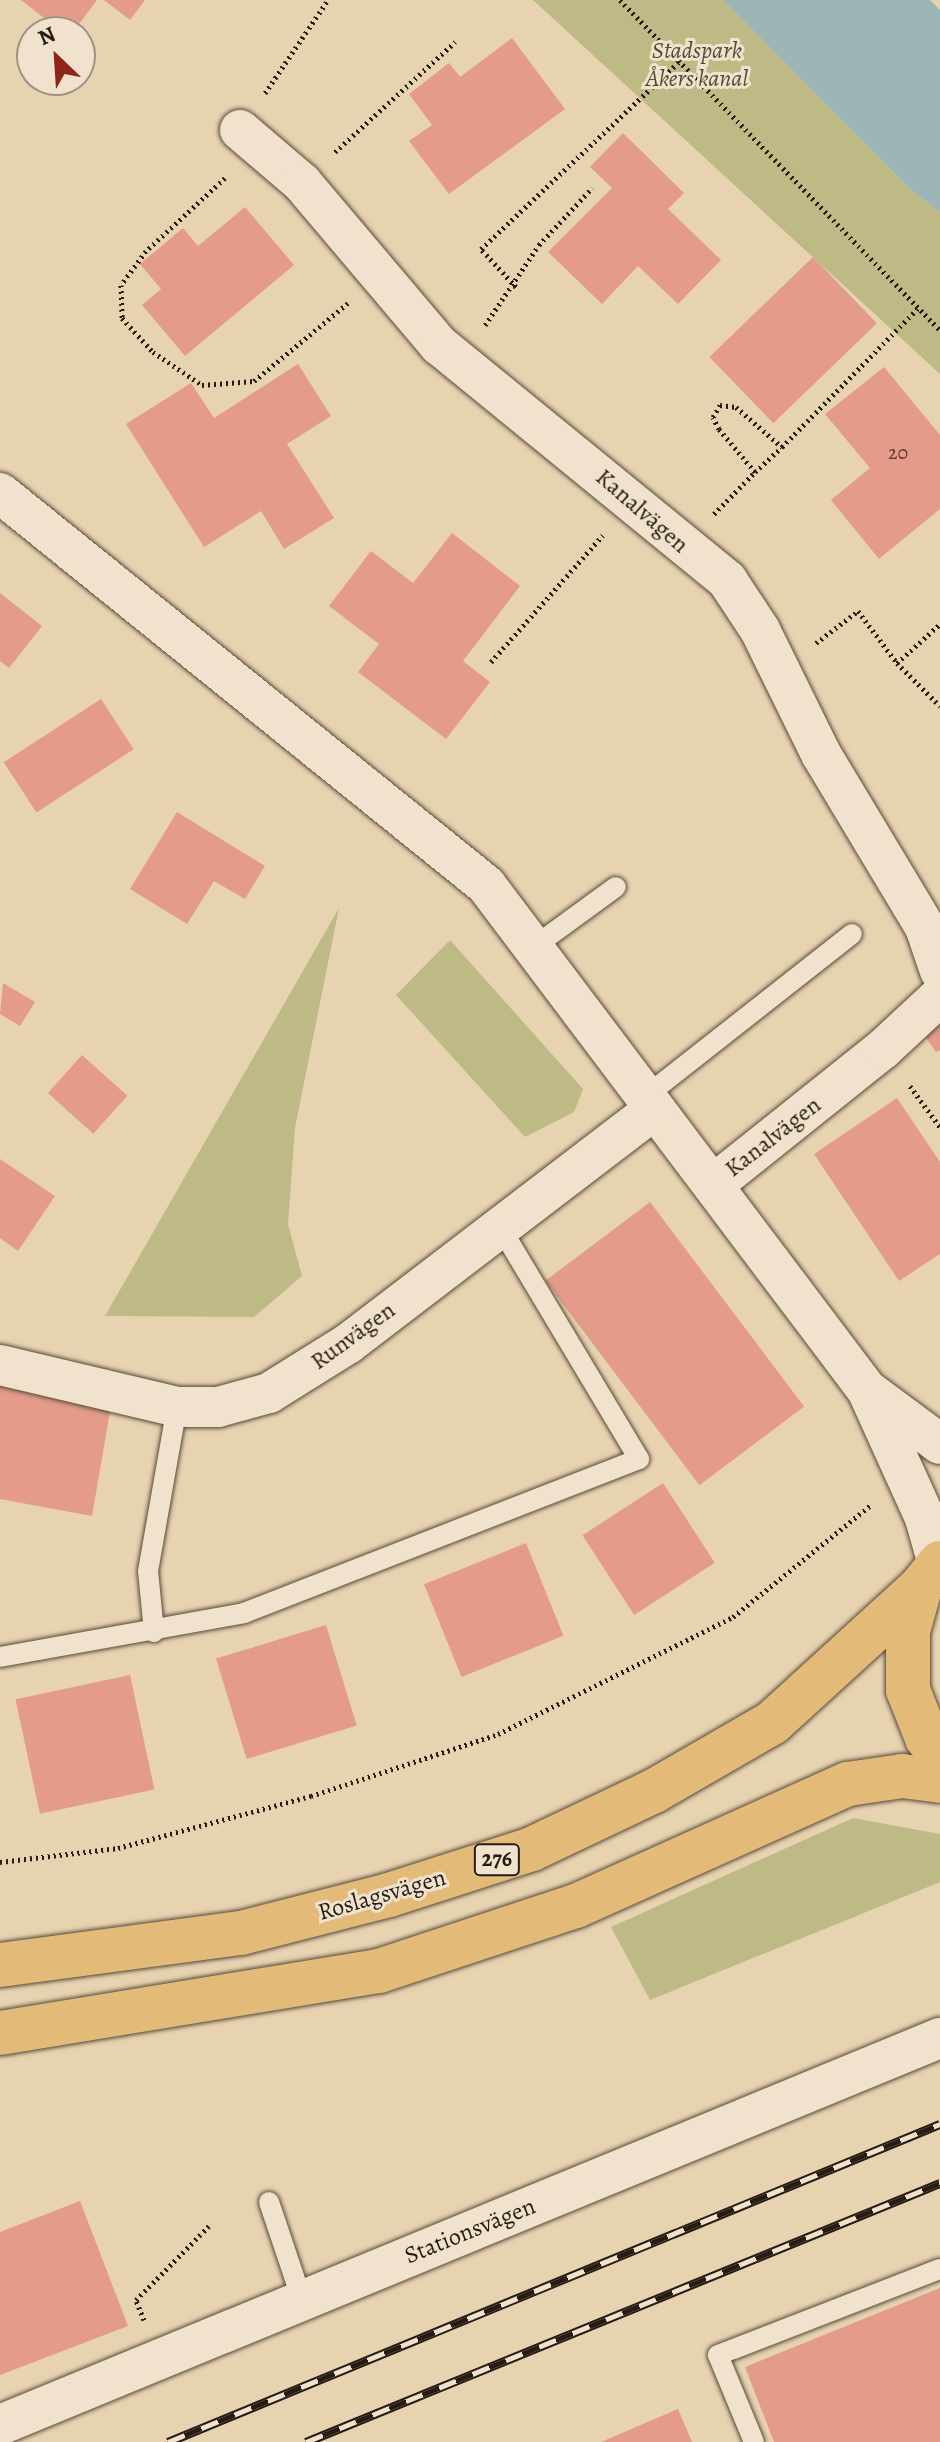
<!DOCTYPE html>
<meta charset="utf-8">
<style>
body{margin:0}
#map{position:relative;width:940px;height:2442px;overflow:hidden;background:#e8d3b1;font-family:Alegreya,serif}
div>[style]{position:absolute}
.green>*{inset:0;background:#beba86}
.water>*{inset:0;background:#9cb5b7}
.building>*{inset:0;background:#e49b89;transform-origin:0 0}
.path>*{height:5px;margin-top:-2.5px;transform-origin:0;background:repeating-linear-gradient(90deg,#261c14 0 2px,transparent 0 6px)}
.roads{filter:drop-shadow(0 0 2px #564a3b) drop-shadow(0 0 2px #564a3b)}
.service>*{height:20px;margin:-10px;padding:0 10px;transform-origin:10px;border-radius:10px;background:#f0e2cc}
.minor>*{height:40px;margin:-20px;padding:0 20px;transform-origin:20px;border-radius:20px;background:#f0e2cc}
.primary>*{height:44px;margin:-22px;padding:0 22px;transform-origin:22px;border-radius:22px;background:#e4ba78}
.rail>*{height:9px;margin-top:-4.5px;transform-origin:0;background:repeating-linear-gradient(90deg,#f0e2cc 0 18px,#261c14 0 36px);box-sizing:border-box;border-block:2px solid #261c14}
span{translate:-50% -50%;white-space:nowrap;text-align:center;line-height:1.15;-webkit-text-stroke:6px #f0e2cc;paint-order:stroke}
.number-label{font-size:20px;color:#563c31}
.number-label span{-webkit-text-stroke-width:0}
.shield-label span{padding:2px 6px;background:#f0e2cc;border:2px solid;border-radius:6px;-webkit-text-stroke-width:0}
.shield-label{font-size:22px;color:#261c14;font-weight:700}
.park-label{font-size:24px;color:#544b36;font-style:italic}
.street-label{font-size:24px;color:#261c14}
.north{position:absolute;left:16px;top:16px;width:80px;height:80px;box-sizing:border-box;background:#f0e2cc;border:2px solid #9f9382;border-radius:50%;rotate:335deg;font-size:22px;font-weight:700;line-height:32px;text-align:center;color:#261c14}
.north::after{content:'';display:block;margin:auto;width:28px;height:36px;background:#8f2418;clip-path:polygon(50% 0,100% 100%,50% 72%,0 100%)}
</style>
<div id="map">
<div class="green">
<i style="clip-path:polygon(533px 0,723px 0,909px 188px,940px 212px,940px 374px)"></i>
<i style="clip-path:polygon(339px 908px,295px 1128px,288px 1224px,302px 1276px,254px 1317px,105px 1316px)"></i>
<i style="clip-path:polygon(450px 940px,583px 1089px,574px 1112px,525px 1137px,396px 995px)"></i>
<i style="clip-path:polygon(853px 1818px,940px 1834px,940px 1882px,650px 2000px,611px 1927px)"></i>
</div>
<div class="water">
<i style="clip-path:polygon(723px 0,930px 0,940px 10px,940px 212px,909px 188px)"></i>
</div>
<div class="building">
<i style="clip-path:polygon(21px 0,97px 0,73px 32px,62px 32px)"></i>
<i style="clip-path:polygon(104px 0,145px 0,130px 20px)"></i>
<i style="clip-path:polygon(512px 38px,565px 109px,449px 194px,409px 141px,432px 125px,409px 94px,449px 63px,460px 77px)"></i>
<i style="clip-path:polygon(623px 133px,684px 193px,668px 209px,721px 260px,678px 304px,638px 266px,602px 304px,548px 252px,612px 188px,590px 167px)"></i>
<i style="clip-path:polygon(245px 207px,294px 265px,185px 356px,142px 305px,161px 289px,140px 264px,183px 228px,198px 246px)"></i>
<i style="left:813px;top:257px;width:92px;height:144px;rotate:46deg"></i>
<i style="clip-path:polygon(298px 364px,331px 416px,287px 444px,334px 518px,284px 549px,261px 511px,204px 547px,126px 424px,191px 383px,214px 418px)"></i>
<i style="clip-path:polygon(884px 367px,940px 435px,940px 509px,879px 559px,831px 500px,870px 468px,825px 414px)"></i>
<i style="clip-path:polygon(452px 533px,520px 586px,463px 661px,490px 682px,446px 739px,358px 672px,379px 644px,329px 606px,371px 551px,413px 583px)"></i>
<i style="clip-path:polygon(0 593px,42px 626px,9px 668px,0 661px)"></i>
<i style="left:101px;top:699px;width:60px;height:116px;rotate:57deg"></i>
<i style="clip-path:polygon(177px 812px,265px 866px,245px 899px,214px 881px,187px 924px,130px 889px)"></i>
<i style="clip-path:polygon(3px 983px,35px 1002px,20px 1026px,0 1014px)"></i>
<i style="clip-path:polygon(940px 1013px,940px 1050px,936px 1052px,919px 1027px)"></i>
<i style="left:82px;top:1055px;width:61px;height:51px;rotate:42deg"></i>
<i style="clip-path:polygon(897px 1098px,940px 1162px,940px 1254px,899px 1281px,814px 1154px)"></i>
<i style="clip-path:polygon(0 1159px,55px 1196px,18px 1251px,0 1238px)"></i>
<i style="left:650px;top:1202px;width:256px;height:131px;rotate:53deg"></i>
<i style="clip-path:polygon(0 1380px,112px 1400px,92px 1516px,0 1499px)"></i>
<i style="left:663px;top:1483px;width:95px;height:96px;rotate:57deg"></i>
<i style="left:526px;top:1543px;width:100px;height:110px;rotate:68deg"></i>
<i style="left:326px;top:1625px;width:105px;height:115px;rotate:73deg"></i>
<i style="left:130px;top:1675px;width:117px;height:117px;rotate:78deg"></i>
<i style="clip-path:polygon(80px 2201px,128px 2326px,0 2375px,0 2232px)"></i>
<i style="clip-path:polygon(940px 2288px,940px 2442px,774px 2442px,745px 2367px)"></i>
<i style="clip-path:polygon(678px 2409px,692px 2442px,601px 2442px)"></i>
</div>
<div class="path">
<i style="left:620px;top:0;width:460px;rotate:45.9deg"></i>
<i style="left:265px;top:93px;width:112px;rotate:-55.9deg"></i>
<i style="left:335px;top:152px;width:163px;rotate:-42.5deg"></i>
<i style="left:225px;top:178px;width:108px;rotate:137.3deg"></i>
<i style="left:146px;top:251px;width:42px;rotate:126.3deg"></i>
<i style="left:121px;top:285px;width:33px;rotate:88deg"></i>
<i style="left:122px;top:318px;width:46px;rotate:47.6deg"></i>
<i style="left:153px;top:352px;width:59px;rotate:34deg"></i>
<i style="left:202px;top:385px;width:52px;rotate:-4.4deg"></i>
<i style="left:254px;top:381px;width:122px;rotate:-39.7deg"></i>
<i style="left:516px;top:287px;width:52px;rotate:-132.6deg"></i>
<i style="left:481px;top:249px;width:272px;rotate:-43.4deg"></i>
<i style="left:485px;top:325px;width:97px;rotate:-56deg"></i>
<i style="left:539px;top:245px;width:78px;rotate:-47.1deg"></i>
<i style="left:755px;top:472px;width:37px;rotate:-43deg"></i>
<i style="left:714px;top:514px;width:59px;rotate:-45.7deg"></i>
<i style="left:755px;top:472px;width:56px;rotate:-129.9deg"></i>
<i style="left:719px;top:429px;width:13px;rotate:-117deg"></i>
<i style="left:713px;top:417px;width:14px;rotate:-60deg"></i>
<i style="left:720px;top:405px;width:16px;rotate:7deg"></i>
<i style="left:736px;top:407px;width:61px;rotate:41deg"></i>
<i style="left:782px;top:447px;width:194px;rotate:-45.6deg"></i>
<i style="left:816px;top:643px;width:53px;rotate:-37.3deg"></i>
<i style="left:858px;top:611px;width:65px;rotate:53.1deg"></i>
<i style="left:897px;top:663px;width:58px;rotate:-42.2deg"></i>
<i style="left:491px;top:662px;width:169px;rotate:-48.6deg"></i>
<i style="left:897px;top:663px;width:61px;rotate:45deg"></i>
<i style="left:910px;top:1086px;width:51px;rotate:53.8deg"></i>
<i style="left:0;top:1862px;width:119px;rotate:-6.8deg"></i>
<i style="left:118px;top:1848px;width:200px;rotate:-15.1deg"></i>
<i style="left:311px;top:1796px;width:197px;rotate:-18.3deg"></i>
<i style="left:498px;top:1734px;width:263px;rotate:-26.5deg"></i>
<i style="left:733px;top:1617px;width:179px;rotate:-39.1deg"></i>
<i style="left:144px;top:2320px;width:22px;rotate:-112deg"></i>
<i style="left:136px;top:2300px;width:107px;rotate:-45.4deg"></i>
</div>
<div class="roads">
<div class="service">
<i style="left:535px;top:946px;width:100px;rotate:-36.1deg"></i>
<i style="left:646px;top:1096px;width:262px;rotate:-38.2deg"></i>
<i style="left:154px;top:1632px;width:61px;rotate:-95.6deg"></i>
<i style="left:148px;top:1571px;width:167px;rotate:-80deg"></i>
<i style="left:0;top:1657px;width:248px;rotate:-10.2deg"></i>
<i style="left:244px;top:1613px;width:424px;rotate:-21.3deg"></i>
<i style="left:639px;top:1459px;width:269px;rotate:-120.9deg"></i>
<i style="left:269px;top:2202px;width:103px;rotate:71.4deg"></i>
<i style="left:754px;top:2442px;width:94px;rotate:-112.5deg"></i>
<i style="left:718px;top:2355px;width:238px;rotate:-21.2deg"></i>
</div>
<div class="minor">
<i style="left:240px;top:130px;width:82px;rotate:40.5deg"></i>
<i style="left:302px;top:183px;width:212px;rotate:49.8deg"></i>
<i style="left:439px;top:345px;width:372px;rotate:39.2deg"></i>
<i style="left:727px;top:580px;width:60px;rotate:56.6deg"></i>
<i style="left:760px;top:630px;width:138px;rotate:63.8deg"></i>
<i style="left:821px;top:754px;width:202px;rotate:59deg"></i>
<i style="left:925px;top:927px;width:46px;rotate:71.2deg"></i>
<i style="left:0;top:493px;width:624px;rotate:38.89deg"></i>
<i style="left:486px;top:885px;width:633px;rotate:52.97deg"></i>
<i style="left:867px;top:1390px;width:141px;rotate:65.6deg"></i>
<i style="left:925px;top:1518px;width:48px;rotate:74.2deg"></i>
<i style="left:714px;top:1184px;width:216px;rotate:-38.6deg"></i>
<i style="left:883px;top:1049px;width:78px;rotate:-42.9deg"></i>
<i style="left:0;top:1365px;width:182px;rotate:13.3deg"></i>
<i style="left:177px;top:1407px;width:41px"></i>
<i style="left:218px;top:1407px;width:53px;rotate:-15.4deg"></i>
<i style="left:269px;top:1393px;width:94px;rotate:-32deg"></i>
<i style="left:349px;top:1343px;width:385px;rotate:-37.4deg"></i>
<i style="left:870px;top:1392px;width:87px;rotate:36.6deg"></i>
<i style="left:0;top:2425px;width:1017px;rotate:-22.38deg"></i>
</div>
<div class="primary">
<i style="left:920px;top:1588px;width:45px;rotate:105.6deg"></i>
<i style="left:908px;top:1631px;width:59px;rotate:90deg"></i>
<i style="left:908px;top:1690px;width:52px;rotate:68.4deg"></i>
<i style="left:927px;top:1738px;width:18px;rotate:45deg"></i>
<i style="left:0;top:1965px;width:243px;rotate:-7.6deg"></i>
<i style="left:241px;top:1933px;width:153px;rotate:-14.4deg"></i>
<i style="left:389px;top:1895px;width:150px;rotate:-17.8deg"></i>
<i style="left:532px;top:1849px;width:135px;rotate:-25.4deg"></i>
<i style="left:654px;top:1791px;width:136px;rotate:-30deg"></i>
<i style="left:772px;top:1723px;width:200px;rotate:-42.4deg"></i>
<i style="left:920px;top:1588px;width:32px;rotate:-51deg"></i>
<i style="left:0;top:2033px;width:384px;rotate:-9.3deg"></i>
<i style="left:379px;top:1971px;width:207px;rotate:-18.3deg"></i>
<i style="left:576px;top:1906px;width:298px;rotate:-24.2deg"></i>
<i style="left:848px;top:1784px;width:55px;rotate:-8.4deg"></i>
<i style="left:902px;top:1776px;width:38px;rotate:7deg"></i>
</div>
</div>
<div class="rail">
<i style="left:168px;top:2442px;width:835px;rotate:-22.39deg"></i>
<i style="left:306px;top:2442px;width:685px;rotate:-22.22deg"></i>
</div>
<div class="number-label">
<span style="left:898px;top:452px">20</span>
</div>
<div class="shield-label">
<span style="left:497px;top:1860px">276</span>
</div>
<div class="park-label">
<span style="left:697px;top:65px">Stadspark<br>Åkers kanal</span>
</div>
<div class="street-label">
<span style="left:642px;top:511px;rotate:41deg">Kanalvägen</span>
<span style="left:773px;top:1137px;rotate:-38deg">Kanalvägen</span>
<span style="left:353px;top:1336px;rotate:-36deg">Runvägen</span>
<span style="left:382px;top:1895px;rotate:-16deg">Roslagsvägen</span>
<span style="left:470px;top:2231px;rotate:-22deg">Stationsvägen</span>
</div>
<div class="north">N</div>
</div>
